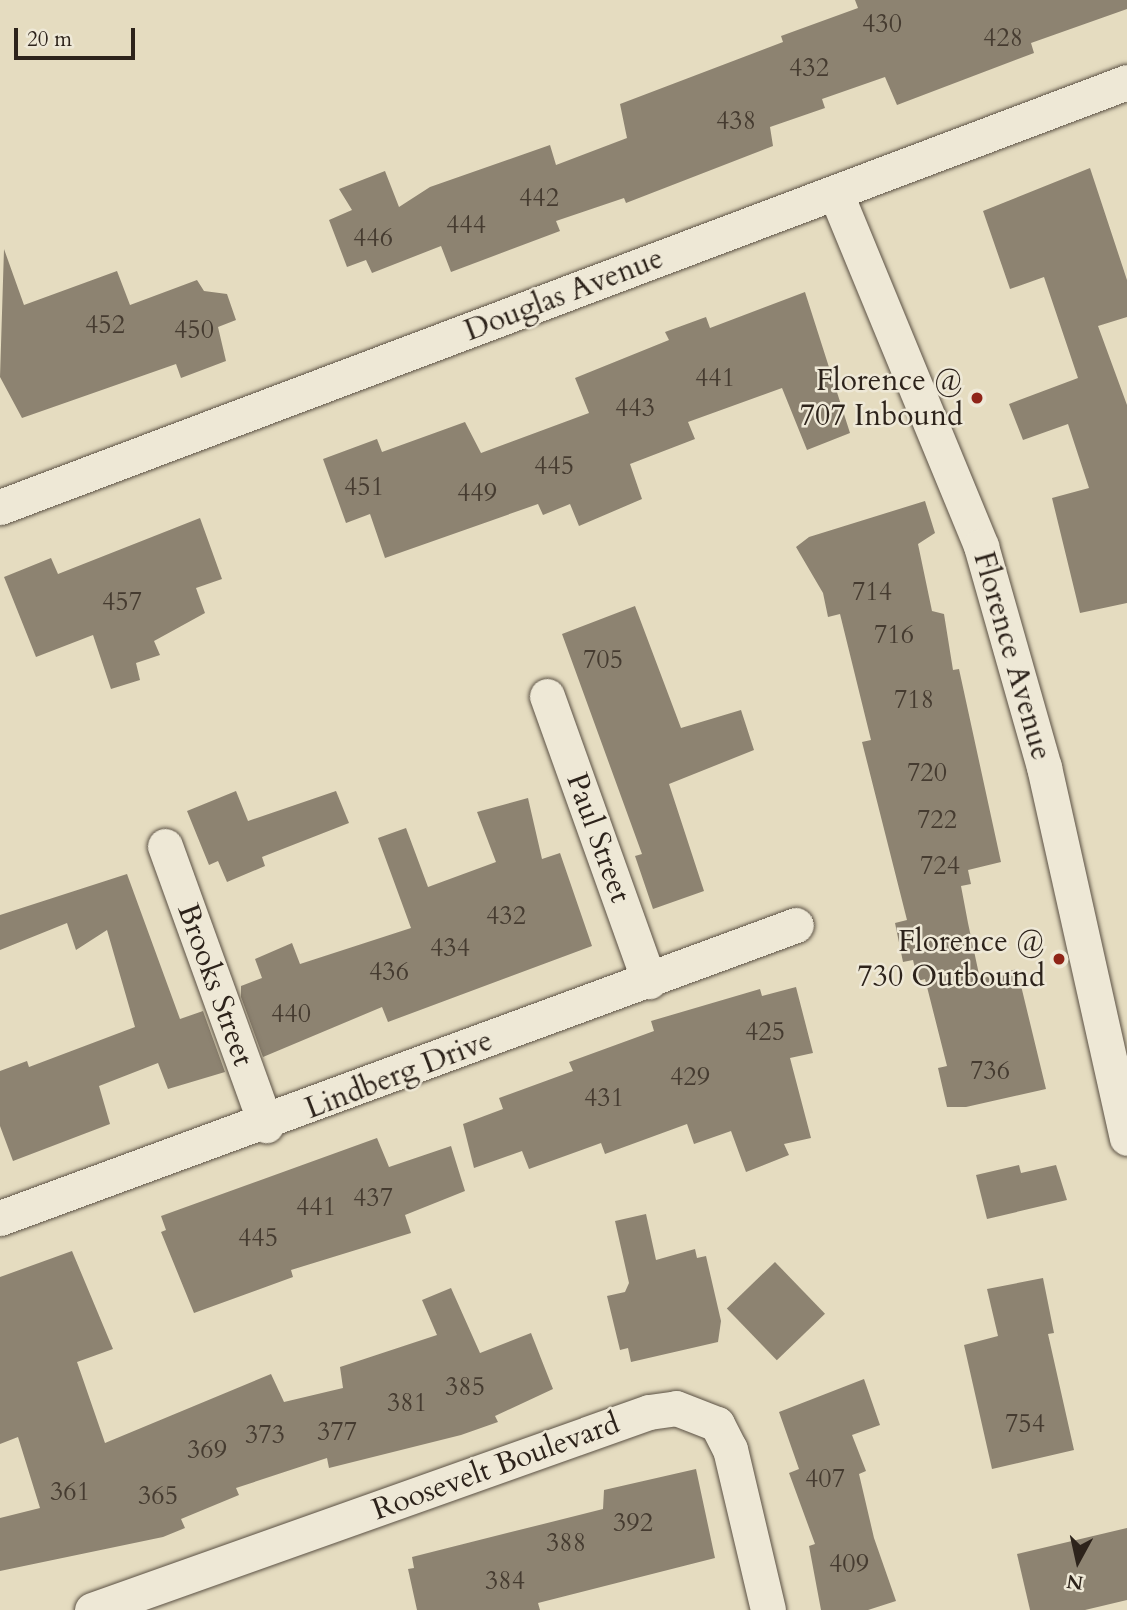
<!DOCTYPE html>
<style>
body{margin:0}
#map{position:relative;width:1127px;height:1610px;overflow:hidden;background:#e5dcc0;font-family:Cardo,serif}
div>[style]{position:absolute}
.building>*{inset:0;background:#8d8371;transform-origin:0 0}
.roads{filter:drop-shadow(0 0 2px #5b5144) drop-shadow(0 0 2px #5b5144)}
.street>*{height:35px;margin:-17.5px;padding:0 17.5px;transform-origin:17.5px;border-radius:17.5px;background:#eee8d6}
.dots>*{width:19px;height:19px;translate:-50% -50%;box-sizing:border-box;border:4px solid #eee8d6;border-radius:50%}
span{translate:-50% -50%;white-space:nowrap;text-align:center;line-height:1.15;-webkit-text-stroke:5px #eee8d6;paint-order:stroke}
.number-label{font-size:26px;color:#453b30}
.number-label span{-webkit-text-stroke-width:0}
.street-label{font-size:30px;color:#2d231b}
.poi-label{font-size:30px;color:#2d231b}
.right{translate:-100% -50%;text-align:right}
.north{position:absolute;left:1043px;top:1526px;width:70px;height:70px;-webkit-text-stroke:5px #eee8d6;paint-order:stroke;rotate:188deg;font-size:19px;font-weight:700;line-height:28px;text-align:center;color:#2d231b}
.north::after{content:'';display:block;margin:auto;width:24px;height:32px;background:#2d231b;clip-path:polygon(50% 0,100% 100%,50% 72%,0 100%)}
.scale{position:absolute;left:14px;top:28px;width:121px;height:32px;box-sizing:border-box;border:4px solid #2d231b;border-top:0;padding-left:9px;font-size:21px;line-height:24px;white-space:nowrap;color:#2d231b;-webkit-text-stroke:5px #eee8d6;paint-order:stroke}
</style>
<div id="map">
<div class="building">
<i style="clip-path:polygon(855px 0,1127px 0,1127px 9px,1031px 43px,1034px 53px,897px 105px,885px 77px,822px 99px,825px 108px,770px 127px,773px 146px,626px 203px,624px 198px,556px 221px,560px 231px,451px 272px,441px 246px,372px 273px,366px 260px,347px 267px,329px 220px,352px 210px,339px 189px,385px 171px,399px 207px,430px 187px,550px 145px,556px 165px,627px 138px,620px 104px,783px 42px,781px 36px,858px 8px)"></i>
<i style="clip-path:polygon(1090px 168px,1127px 280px,1127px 317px,1098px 326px,1127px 405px,1127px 603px,1080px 613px,1052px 498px,1089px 488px,1068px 424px,1023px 440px,1009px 404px,1078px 378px,1044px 277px,1010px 289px,983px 211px)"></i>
<i style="clip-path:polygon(4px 249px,24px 305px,117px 271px,130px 305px,197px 280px,204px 291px,227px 294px,236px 320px,218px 327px,226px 361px,181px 378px,176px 364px,22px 418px,0 377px)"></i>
<i style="clip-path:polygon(805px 292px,850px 433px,807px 450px,782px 388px,688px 422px,695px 439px,630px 464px,642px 499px,579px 526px,570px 504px,543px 515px,538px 504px,385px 558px,370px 514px,346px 523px,323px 459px,377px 439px,382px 452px,465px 422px,481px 453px,589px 413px,575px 378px,669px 340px,665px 332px,706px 317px,710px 328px)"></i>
<i style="clip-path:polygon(925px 501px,935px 533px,918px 544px,932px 611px,944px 614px,953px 670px,959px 669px,1001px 862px,968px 870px,971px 884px,961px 886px,968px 923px,980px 979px,1017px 969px,1046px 1089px,966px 1107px,947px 1107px,938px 1068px,947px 1066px,925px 979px,918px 981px,913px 960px,903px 962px,895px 923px,907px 920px,862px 742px,871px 740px,840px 614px,828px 617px,823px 593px,796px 547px,809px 537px)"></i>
<i style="clip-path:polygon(200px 518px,222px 579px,196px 588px,205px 613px,154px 641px,160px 655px,136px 663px,140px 680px,111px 689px,93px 635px,36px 657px,4px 577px,51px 558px,58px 574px)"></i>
<i style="clip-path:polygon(635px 606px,681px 728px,741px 710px,754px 750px,669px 784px,704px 891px,653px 909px,635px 856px,642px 854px,562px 634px)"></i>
<i style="clip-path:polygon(236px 791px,248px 821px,336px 791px,349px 823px,262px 857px,265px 866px,227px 882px,218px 861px,209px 865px,187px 811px)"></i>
<i style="clip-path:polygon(528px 798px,542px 859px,560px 853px,592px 946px,388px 1022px,382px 1007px,263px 1057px,241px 997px,241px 986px,262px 978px,255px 959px,292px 943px,300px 964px,411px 928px,378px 838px,406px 828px,428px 887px,496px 862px,477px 812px)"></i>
<i style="clip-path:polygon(127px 874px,180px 1019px,203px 1011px,225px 1072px,168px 1089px,158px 1063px,99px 1086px,110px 1124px,13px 1161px,0 1126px,0 1071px,27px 1061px,29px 1067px,135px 1027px,107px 930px,76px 950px,67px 923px,0 950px,0 915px)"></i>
<i style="clip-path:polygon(796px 987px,813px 1053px,790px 1058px,811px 1138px,784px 1144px,789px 1155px,746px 1172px,731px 1131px,694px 1144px,687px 1124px,605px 1154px,601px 1143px,529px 1169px,522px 1151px,474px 1168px,463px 1124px,503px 1109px,499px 1098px,573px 1071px,569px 1062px,654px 1031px,651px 1021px,760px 989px,762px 996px)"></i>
<i style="clip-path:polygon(377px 1138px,389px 1167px,451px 1146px,465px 1191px,405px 1215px,411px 1233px,291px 1270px,293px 1277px,194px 1313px,161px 1232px,166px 1230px,161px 1216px)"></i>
<i style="clip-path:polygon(1019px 1165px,1021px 1173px,1056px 1165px,1067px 1200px,987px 1219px,976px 1175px)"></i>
<i style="clip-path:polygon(646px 1214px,656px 1260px,695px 1249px,697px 1258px,706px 1256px,721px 1321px,718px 1342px,631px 1362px,628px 1348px,620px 1350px,607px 1296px,625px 1292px,629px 1283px,615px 1221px)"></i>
<i style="clip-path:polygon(72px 1251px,113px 1349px,77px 1362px,105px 1443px,271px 1374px,284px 1402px,343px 1388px,340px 1367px,437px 1335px,422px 1300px,451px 1288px,480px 1353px,531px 1333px,553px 1389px,495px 1416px,498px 1422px,461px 1435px,329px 1468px,327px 1458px,236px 1488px,239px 1495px,181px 1519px,185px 1528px,163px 1537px,0 1571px,0 1518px,40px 1508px,18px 1437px,0 1444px,0 1277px)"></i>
<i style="left:775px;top:1262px;width:72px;height:67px;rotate:46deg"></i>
<i style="clip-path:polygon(1043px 1278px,1054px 1333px,1048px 1334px,1074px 1450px,992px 1469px,964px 1345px,998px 1336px,987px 1289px)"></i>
<i style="clip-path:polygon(864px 1379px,880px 1425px,852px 1435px,866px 1471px,859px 1474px,874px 1538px,896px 1601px,868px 1610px,821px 1610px,809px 1546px,815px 1544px,789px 1473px,799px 1469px,779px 1412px)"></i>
<i style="clip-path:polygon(696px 1469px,715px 1558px,538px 1603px,540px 1610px,417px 1610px,408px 1569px,414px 1568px,412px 1557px,603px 1509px,604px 1490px)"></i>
<i style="clip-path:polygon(1127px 1528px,1127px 1600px,1085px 1610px,1030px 1610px,1017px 1554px)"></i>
</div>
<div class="roads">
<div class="street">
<i style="left:836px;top:194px;width:381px;rotate:67.6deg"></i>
<i style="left:981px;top:546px;width:230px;rotate:74.1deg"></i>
<i style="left:1044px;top:767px;width:380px;rotate:77.4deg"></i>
<i style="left:0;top:507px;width:1204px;rotate:-20.66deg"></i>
<i style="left:547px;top:696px;width:303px;rotate:70.3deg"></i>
<i style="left:165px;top:846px;width:297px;rotate:70.1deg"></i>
<i style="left:0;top:1218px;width:848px;rotate:-20.21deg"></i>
<i style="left:92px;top:1610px;width:591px;rotate:-19.57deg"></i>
<i style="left:649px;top:1412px;width:27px;rotate:-8deg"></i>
<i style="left:676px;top:1408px;width:44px;rotate:21.3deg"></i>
<i style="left:717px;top:1424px;width:28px;rotate:63deg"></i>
<i style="left:730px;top:1449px;width:165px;rotate:76.7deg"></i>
</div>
</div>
<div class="dots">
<i style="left:977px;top:398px;background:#8f2418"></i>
<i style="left:1059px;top:959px;background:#8f2418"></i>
</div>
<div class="number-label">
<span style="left:882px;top:24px">430</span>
<span style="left:1003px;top:38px">428</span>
<span style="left:809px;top:68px">432</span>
<span style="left:736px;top:121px">438</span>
<span style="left:539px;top:198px">442</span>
<span style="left:466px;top:225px">444</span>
<span style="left:373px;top:238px">446</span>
<span style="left:105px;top:325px">452</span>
<span style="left:194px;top:330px">450</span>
<span style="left:715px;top:378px">441</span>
<span style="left:635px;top:408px">443</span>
<span style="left:554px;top:466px">445</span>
<span style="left:364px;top:487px">451</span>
<span style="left:477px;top:493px">449</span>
<span style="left:872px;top:592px">714</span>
<span style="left:122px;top:602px">457</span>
<span style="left:894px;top:635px">716</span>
<span style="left:603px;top:660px">705</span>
<span style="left:914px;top:700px">718</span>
<span style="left:927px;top:773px">720</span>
<span style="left:937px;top:820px">722</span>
<span style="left:940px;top:866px">724</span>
<span style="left:506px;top:916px">432</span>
<span style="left:450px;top:948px">434</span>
<span style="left:389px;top:972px">436</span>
<span style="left:291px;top:1014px">440</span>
<span style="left:765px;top:1032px">425</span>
<span style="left:990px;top:1071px">736</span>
<span style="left:690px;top:1077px">429</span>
<span style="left:604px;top:1098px">431</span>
<span style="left:373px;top:1198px">437</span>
<span style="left:316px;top:1207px">441</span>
<span style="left:258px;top:1238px">445</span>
<span style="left:465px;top:1387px">385</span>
<span style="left:407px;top:1403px">381</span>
<span style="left:1025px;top:1424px">754</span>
<span style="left:337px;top:1432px">377</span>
<span style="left:265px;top:1435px">373</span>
<span style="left:207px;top:1450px">369</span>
<span style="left:825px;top:1479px">407</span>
<span style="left:70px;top:1492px">361</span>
<span style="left:158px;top:1496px">365</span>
<span style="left:633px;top:1523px">392</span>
<span style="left:566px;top:1543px">388</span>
<span style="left:849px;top:1564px">409</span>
<span style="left:505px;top:1581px">384</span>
</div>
<div class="street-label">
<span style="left:564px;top:295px;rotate:-21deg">Douglas Avenue</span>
<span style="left:1012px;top:656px;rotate:74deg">Florence Avenue</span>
<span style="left:598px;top:838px;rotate:70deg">Paul Street</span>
<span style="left:215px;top:985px;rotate:70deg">Brooks Street</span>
<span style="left:399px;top:1075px;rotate:-21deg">Lindberg Drive</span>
<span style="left:496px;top:1467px;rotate:-20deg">Roosevelt Boulevard</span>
</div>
<div class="poi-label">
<span class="right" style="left:963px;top:398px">Florence @<br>707 Inbound</span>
<span class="right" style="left:1045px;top:959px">Florence @<br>730 Outbound</span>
</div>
<div class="north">N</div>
<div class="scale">20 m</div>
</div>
